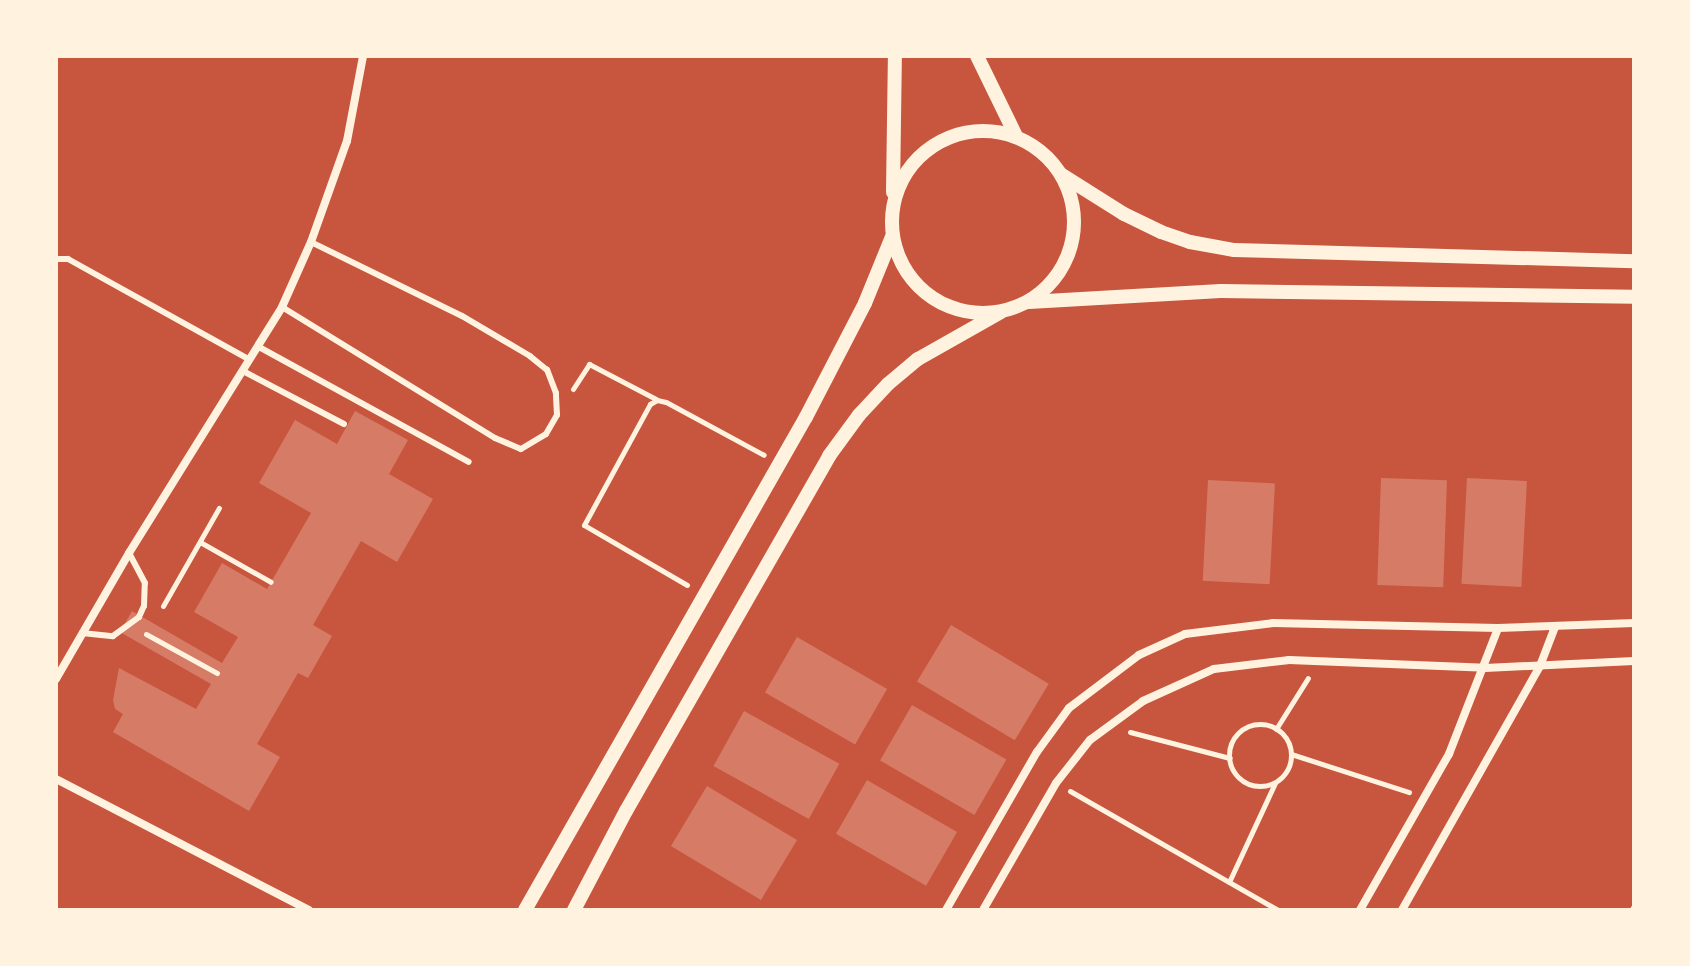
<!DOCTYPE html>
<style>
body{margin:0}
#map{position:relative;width:1690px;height:966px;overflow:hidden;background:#c8553d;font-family:"IBM Plex Sans",sans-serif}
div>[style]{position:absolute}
.building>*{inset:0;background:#d67c66;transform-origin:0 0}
.path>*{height:5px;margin:-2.5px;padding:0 2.5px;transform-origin:2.5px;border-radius:2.5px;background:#fff3e0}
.path>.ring{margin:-2.5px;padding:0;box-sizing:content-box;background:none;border:5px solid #fff3e0;border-radius:50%}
.service>*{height:6px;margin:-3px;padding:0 3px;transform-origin:3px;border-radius:3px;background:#fff3e0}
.minor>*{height:8px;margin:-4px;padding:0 4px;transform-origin:4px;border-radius:4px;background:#fff3e0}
.tertiary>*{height:14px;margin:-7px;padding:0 7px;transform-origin:7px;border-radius:7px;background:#fff3e0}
.tertiary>.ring{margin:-7px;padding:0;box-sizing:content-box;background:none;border:14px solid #fff3e0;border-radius:50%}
span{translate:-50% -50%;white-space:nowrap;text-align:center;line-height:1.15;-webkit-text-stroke:6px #fff3e0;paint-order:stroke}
.frame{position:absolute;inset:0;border:58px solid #fff3e0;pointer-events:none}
</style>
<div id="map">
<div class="building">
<i style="clip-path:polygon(355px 411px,408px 440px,389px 474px,433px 499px,397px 562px,361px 541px,313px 625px,332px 636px,308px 678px,298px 673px,257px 744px,280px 757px,249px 811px,113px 732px,123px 714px,115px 709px,113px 700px,119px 668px,196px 709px,211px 684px,120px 632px,132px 611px,222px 663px,238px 637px,194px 612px,222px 563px,267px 589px,311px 513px,259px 483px,295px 420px,337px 444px)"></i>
<i style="left:1381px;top:478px;width:66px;height:107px;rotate:2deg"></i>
<i style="left:1467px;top:478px;width:60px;height:106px;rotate:3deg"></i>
<i style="left:1208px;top:480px;width:67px;height:101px;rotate:3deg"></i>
<i style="left:951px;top:625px;width:114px;height:66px;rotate:31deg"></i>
<i style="left:797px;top:637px;width:104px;height:64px;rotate:30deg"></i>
<i style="left:912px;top:705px;width:109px;height:64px;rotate:30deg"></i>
<i style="left:744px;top:711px;width:109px;height:63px;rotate:29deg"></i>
<i style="left:867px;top:780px;width:104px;height:62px;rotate:30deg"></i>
<i style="left:707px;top:786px;width:105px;height:70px;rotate:31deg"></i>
</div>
<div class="path">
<i style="left:573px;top:389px;width:30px;rotate:-57deg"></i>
<i style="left:589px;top:364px;width:76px;rotate:27.6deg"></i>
<i style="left:200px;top:542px;width:81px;rotate:29.4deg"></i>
<i style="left:687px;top:585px;width:119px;rotate:-149.8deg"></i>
<i style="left:584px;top:525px;width:138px;rotate:-61.4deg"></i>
<i style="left:650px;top:404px;width:8px;rotate:-30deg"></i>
<i style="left:657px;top:400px;width:9px;rotate:13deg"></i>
<i style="left:666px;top:402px;width:111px;rotate:28.4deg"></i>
<i style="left:163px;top:606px;width:113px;rotate:-60.3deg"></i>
<i style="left:146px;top:634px;width:81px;rotate:28.8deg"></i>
<i class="ring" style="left:1229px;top:724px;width:57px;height:57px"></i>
<i style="left:1276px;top:729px;width:60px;rotate:-57.9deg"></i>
<i style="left:1130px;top:732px;width:103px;rotate:14.6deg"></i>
<i style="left:1291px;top:754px;width:124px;rotate:17.9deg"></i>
<i style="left:1070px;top:791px;width:240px;rotate:29.8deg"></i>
<i style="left:1229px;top:882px;width:109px;rotate:-65.1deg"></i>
</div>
<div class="service">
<i style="left:56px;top:259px;width:12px"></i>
<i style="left:68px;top:259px;width:208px;rotate:29deg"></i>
<i style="left:282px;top:307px;width:250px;rotate:31.6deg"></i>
<i style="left:495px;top:438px;width:28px;rotate:23deg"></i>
<i style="left:521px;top:449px;width:29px;rotate:-31deg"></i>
<i style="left:546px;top:434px;width:22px;rotate:-60deg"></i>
<i style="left:557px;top:415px;width:22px;rotate:-93deg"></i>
<i style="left:556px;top:393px;width:25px;rotate:-111deg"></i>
<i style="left:547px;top:370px;width:22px;rotate:-141deg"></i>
<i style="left:530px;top:356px;width:79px;rotate:-149.5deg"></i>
<i style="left:462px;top:316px;width:168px;rotate:-153.9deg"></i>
<i style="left:259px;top:347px;width:239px;rotate:28.7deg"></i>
<i style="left:243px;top:371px;width:114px;rotate:27.7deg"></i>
<i style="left:82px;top:633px;width:31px;rotate:6deg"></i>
<i style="left:113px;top:636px;width:32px;rotate:-36deg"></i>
<i style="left:139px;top:617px;width:12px;rotate:-66deg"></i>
<i style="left:144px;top:606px;width:23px;rotate:-88deg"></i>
<i style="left:145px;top:583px;width:34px;rotate:-118deg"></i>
<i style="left:1633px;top:910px;width:2px;rotate:-63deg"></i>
</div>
<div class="minor">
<i style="left:56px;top:679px;width:146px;rotate:-59.9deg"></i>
<i style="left:129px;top:553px;width:290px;rotate:-58.1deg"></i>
<i style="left:282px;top:307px;width:71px;rotate:-66deg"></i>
<i style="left:311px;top:242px;width:107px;rotate:-70.4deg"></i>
<i style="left:347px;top:141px;width:86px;rotate:-79.3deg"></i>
<i style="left:56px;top:779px;width:285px;rotate:27.4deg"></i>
<i style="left:946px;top:910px;width:182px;rotate:-60.1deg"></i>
<i style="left:1037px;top:752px;width:54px;rotate:-54deg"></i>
<i style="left:1069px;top:708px;width:88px;rotate:-37.1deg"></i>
<i style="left:1139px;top:655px;width:51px;rotate:-24.5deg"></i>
<i style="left:1185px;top:634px;width:89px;rotate:-7.1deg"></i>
<i style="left:1273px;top:623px;width:225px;rotate:1.3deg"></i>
<i style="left:1498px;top:628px;width:136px;rotate:-2.1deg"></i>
<i style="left:983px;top:910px;width:146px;rotate:-60.1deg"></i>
<i style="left:1056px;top:783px;width:55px;rotate:-51.7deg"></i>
<i style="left:1090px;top:740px;width:66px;rotate:-36.3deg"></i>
<i style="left:1143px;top:701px;width:78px;rotate:-24.3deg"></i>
<i style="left:1214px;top:669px;width:76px;rotate:-6.8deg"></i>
<i style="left:1289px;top:660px;width:196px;rotate:2.3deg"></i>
<i style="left:1485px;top:668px;width:149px;rotate:-2.7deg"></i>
<i style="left:1360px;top:910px;width:180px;rotate:-60.3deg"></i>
<i style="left:1449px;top:754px;width:135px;rotate:-68.7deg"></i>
<i style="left:1402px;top:910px;width:280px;rotate:-60.5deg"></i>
<i style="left:1540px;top:666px;width:42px;rotate:-69deg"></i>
</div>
<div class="tertiary">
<i style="left:977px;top:56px;width:89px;rotate:64deg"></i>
<i class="ring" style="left:892px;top:131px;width:168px;height:168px"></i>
<i style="left:1062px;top:175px;width:73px;rotate:32.2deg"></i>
<i style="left:1124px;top:214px;width:41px;rotate:25.9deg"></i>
<i style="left:1161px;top:232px;width:31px;rotate:19deg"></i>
<i style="left:1190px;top:242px;width:45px;rotate:10.3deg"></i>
<i style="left:1234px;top:250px;width:400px;rotate:1.6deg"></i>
<i style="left:893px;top:192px;width:136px;rotate:-89.2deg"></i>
<i style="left:1029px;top:302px;width:192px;rotate:-3.3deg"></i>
<i style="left:1221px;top:291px;width:413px;rotate:0.8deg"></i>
<i style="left:525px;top:910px;width:567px;rotate:-60.32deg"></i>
<i style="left:806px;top:417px;width:128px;rotate:-62.6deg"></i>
<i style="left:865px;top:303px;width:71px;rotate:-67.8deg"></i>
<i style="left:574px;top:910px;width:112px;rotate:-62.3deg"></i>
<i style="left:626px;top:811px;width:409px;rotate:-60.2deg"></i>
<i style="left:829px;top:456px;width:51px;rotate:-53.8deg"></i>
<i style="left:859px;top:415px;width:42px;rotate:-46.9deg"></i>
<i style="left:888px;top:384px;width:39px;rotate:-40deg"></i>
<i style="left:918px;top:359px;width:95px;rotate:-29.5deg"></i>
</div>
<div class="frame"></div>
</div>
